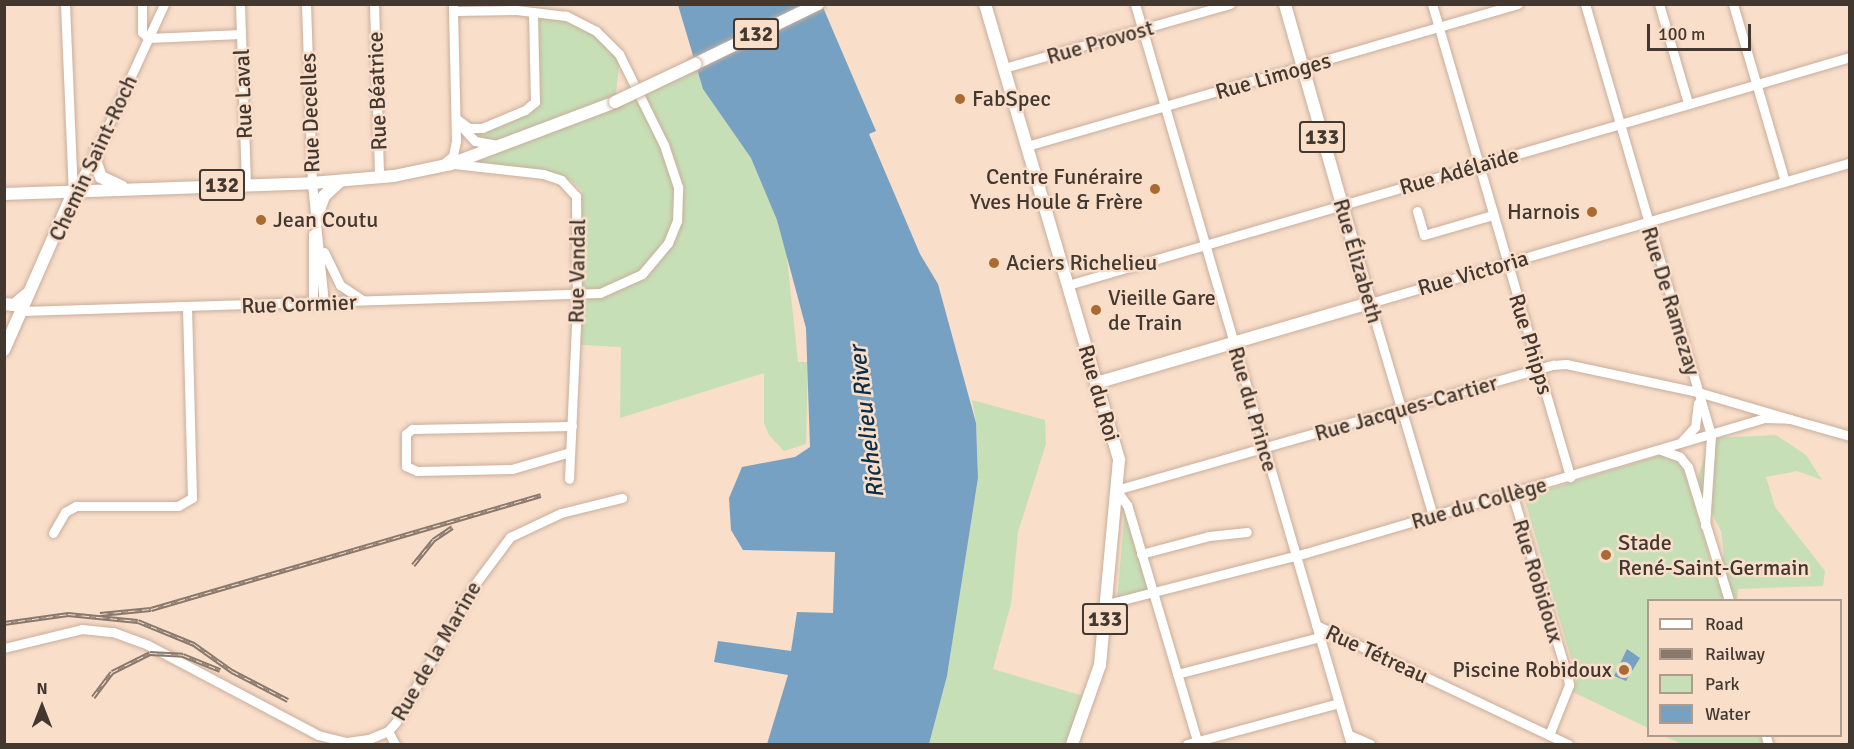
<!DOCTYPE html>
<meta charset="utf-8">
<style>
body{margin:0}
#map{position:relative;width:1854px;height:749px;overflow:hidden;background:#f9deca;font-family:Signika,sans-serif}
div>[style]{position:absolute}
.green>*{inset:0;background:#c7dfb7}
.water>*{inset:0;background:#77a1c2}
.roads{filter:drop-shadow(0 0 2px #c8ae9b) drop-shadow(0 0 2px #c8ae9b)}
.minor>*{height:9px;margin:-4.5px;padding:0 4.5px;transform-origin:4.5px;border-radius:4.5px;background:#fff}
.major>*{height:12px;margin:-6px;padding:0 6px;transform-origin:6px;border-radius:6px;background:#fff}
.rail>*{height:4.5px;margin-top:-2.25px;transform-origin:0;background:repeating-linear-gradient(90deg,#f9deca 0 7px,#89786c 0 14px);box-sizing:border-box;border-block:2px solid #89786c}
.bridges{filter:drop-shadow(0 0 2px #c8ae9b) drop-shadow(0 0 2px #c8ae9b)}
.major-bridge>*{height:12px;margin:-6px;padding:0 6px;transform-origin:6px;border-radius:6px;background:#fff}
.dots>*{width:16px;height:16px;translate:-50% -50%;box-sizing:border-box;border:3px solid #f9deca;border-radius:50%}
span{translate:-50% -50%;white-space:nowrap;text-align:center;line-height:1.15;-webkit-text-stroke:5px #f9deca;paint-order:stroke}
.shield-label span{padding:2px 4px;background:#f9deca;border:2px solid;border-radius:4px;-webkit-text-stroke-width:0}
.shield-label{font-size:21px;color:#423830;font-weight:700}
.street-label{font-size:22px;color:#423830}
.poi-label{font-size:22px;color:#423830}
.left{translate:0 -50%;text-align:left}
.right{translate:-100% -50%;text-align:right}
.water-label{font-size:24px;color:#0b2e45;font-style:italic}
.frame{position:absolute;inset:0;border:6px solid #423830;pointer-events:none}
.legend{position:absolute;left:1647px;top:599px;width:195px;height:138px;box-sizing:border-box;background:#f9deca;border:2px solid #b09c8c;margin:0;padding:8px 10px;list-style:none;font-size:18px;color:#423830}
.legend li{display:flex;align-items:center;gap:12px;height:30px}
.legend b{width:30px;border:2px solid #b09c8c}
.north{position:absolute;left:12px;top:677px;width:60px;height:60px;-webkit-text-stroke:4px #f9deca;paint-order:stroke;rotate:0deg;font-size:16px;font-weight:700;line-height:24px;text-align:center;color:#423830}
.north::after{content:'';display:block;margin:auto;width:21px;height:27px;background:#423830;clip-path:polygon(50% 0,100% 100%,50% 72%,0 100%)}
.scale{position:absolute;left:1647px;top:24px;width:104px;height:27px;box-sizing:border-box;border:3px solid #423830;border-top:0;padding-left:8px;font-size:18px;line-height:21px;white-space:nowrap;color:#423830;-webkit-text-stroke:4px #f9deca;paint-order:stroke}
</style>
<div id="map">
<div class="green">
<i style="clip-path:polygon(533px 12px,586px 25px,623px 62px,619px 67px,615px 101px,706px 64px,783px 220px,798px 362px,808px 362px,806px 444px,784px 451px,769px 435px,764px 423px,764px 373px,620px 418px,621px 347px,581px 345px,582px 190px,566px 177px,465px 165px,505px 145px,483px 141px,474px 129px,531px 106px)"></i>
<i style="clip-path:polygon(972px 400px,1045px 420px,1046px 444px,1018px 532px,1011px 604px,993px 669px,1090px 698px,1071px 744px,929px 744px,947px 676px,978px 478px,976px 423px)"></i>
<i style="clip-path:polygon(1776px 435px,1806px 455px,1822px 480px,1797px 471px,1766px 477px,1775px 507px,1825px 571px,1823px 586px,1738px 589px,1737px 600px,1648px 600px,1648px 728px,1573px 692px,1577px 679px,1524px 497px,1663px 454px,1678px 460px,1683px 466px,1714px 572px,1724px 554px,1721px 531px,1696px 483px,1711px 438px)"></i>
<i style="clip-path:polygon(1125px 507px,1150px 593px,1117px 602px)"></i>
<i style="clip-path:polygon(1663px 736px,1761px 736px,1764px 744px,1682px 744px)"></i>
</div>
<div class="water">
<i style="clip-path:polygon(678px 5px,822px 5px,876px 131px,869px 134px,920px 254px,938px 284px,976px 423px,978px 478px,947px 676px,929px 744px,767px 744px,788px 675px,714px 662px,718px 641px,791px 651px,797px 612px,833px 613px,835px 552px,743px 550px,731px 530px,729px 498px,742px 467px,795px 457px,810px 447px,806px 328px,777px 220px,751px 158px,703px 89px)"></i>
<i style="clip-path:polygon(1627px 649px,1640px 658px,1626px 681px,1614px 676px)"></i>
</div>
<div class="roads">
<div class="minor">
<i style="left:65px;top:4px;width:189px;rotate:87.6deg"></i>
<i style="left:142px;top:4px;width:28px;rotate:90deg"></i>
<i style="left:142px;top:32px;width:8px;rotate:45deg"></i>
<i style="left:148px;top:38px;width:93px;rotate:-2.5deg"></i>
<i style="left:240px;top:4px;width:180px;rotate:88.1deg"></i>
<i style="left:306px;top:4px;width:179px;rotate:88.1deg"></i>
<i style="left:312px;top:183px;width:121px;rotate:84.3deg"></i>
<i style="left:374px;top:4px;width:173px;rotate:88.3deg"></i>
<i style="left:1135px;top:4px;width:771px;rotate:73.73deg"></i>
<i style="left:1432px;top:4px;width:493px;rotate:73.7deg"></i>
<i style="left:1585px;top:4px;width:450px;rotate:73.7deg"></i>
<i style="left:1711px;top:436px;width:90px;rotate:93.8deg"></i>
<i style="left:1659px;top:4px;width:103px;rotate:73.7deg"></i>
<i style="left:1733px;top:4px;width:185px;rotate:73.7deg"></i>
<i style="left:1004px;top:68px;width:235px;rotate:-15.8deg"></i>
<i style="left:457px;top:119px;width:15px;rotate:37deg"></i>
<i style="left:469px;top:128px;width:13px"></i>
<i style="left:482px;top:128px;width:47px;rotate:-22.7deg"></i>
<i style="left:525px;top:110px;width:13px;rotate:-39deg"></i>
<i style="left:535px;top:102px;width:90px;rotate:-91.3deg"></i>
<i style="left:460px;top:125px;width:22px;rotate:47deg"></i>
<i style="left:475px;top:141px;width:23px;rotate:10deg"></i>
<i style="left:1027px;top:146px;width:511px;rotate:-16.13deg"></i>
<i style="left:443px;top:164px;width:13px;rotate:-39deg"></i>
<i style="left:453px;top:156px;width:15px;rotate:-79deg"></i>
<i style="left:456px;top:141px;width:137px;rotate:-91.3deg"></i>
<i style="left:454px;top:164px;width:90px;rotate:6.4deg"></i>
<i style="left:543px;top:174px;width:19px;rotate:18deg"></i>
<i style="left:561px;top:180px;width:22px;rotate:47deg"></i>
<i style="left:576px;top:196px;width:107px;rotate:89.5deg"></i>
<i style="left:577px;top:303px;width:176px;rotate:92.6deg"></i>
<i style="left:73px;top:193px;width:49px;rotate:-60.8deg"></i>
<i style="left:97px;top:150px;width:161px;rotate:-65.3deg"></i>
<i style="left:1417px;top:211px;width:25px;rotate:74deg"></i>
<i style="left:1424px;top:235px;width:72px;rotate:-16.2deg"></i>
<i style="left:324px;top:252px;width:37px;rotate:64deg"></i>
<i style="left:340px;top:285px;width:27px;rotate:34deg"></i>
<i style="left:1068px;top:285px;width:815px;rotate:-16.25deg"></i>
<i style="left:313px;top:304px;width:70px;rotate:-90deg"></i>
<i style="left:22px;top:311px;width:578px;rotate:-1.78deg"></i>
<i style="left:600px;top:293px;width:46px;rotate:-24.3deg"></i>
<i style="left:642px;top:274px;width:40px;rotate:-50deg"></i>
<i style="left:668px;top:243px;width:24px;rotate:-68deg"></i>
<i style="left:677px;top:221px;width:34px;rotate:-88deg"></i>
<i style="left:678px;top:187px;width:44px;rotate:-108.4deg"></i>
<i style="left:664px;top:145px;width:102px;rotate:-116.3deg"></i>
<i style="left:619px;top:54px;width:33px;rotate:-135deg"></i>
<i style="left:596px;top:31px;width:34px;rotate:-153deg"></i>
<i style="left:566px;top:16px;width:50px;rotate:-173.2deg"></i>
<i style="left:516px;top:10px;width:62px;rotate:179.1deg"></i>
<i style="left:1680px;top:443px;width:22px;rotate:-47deg"></i>
<i style="left:1695px;top:427px;width:24px;rotate:-83deg"></i>
<i style="left:1661px;top:450px;width:20px;rotate:20deg"></i>
<i style="left:1680px;top:457px;width:13px;rotate:51deg"></i>
<i style="left:1688px;top:467px;width:139px;rotate:72.9deg"></i>
<i style="left:570px;top:452px;width:60px;rotate:163.7deg"></i>
<i style="left:512px;top:469px;width:95px;rotate:178.8deg"></i>
<i style="left:417px;top:471px;width:12px;rotate:-156deg"></i>
<i style="left:406px;top:466px;width:32px;rotate:-90deg"></i>
<i style="left:406px;top:434px;width:8px;rotate:-40deg"></i>
<i style="left:412px;top:429px;width:160px;rotate:-1.1deg"></i>
<i style="left:1512px;top:493px;width:193px;rotate:73.2deg"></i>
<i style="left:1568px;top:678px;width:7px;rotate:82deg"></i>
<i style="left:1569px;top:685px;width:54px;rotate:111.8deg"></i>
<i style="left:1433px;top:516px;width:222px;rotate:-106.5deg"></i>
<i style="left:1370px;top:303px;width:500px;rotate:-16.3deg"></i>
<i style="left:53px;top:533px;width:24px;rotate:-60deg"></i>
<i style="left:65px;top:512px;width:13px;rotate:-29deg"></i>
<i style="left:76px;top:506px;width:102px"></i>
<i style="left:178px;top:506px;width:16px;rotate:-30deg"></i>
<i style="left:192px;top:498px;width:190px;rotate:-91.5deg"></i>
<i style="left:1141px;top:554px;width:70px;rotate:-14.8deg"></i>
<i style="left:1209px;top:536px;width:38px;rotate:-6deg"></i>
<i style="left:1107px;top:604px;width:205px;rotate:-14.4deg"></i>
<i style="left:1306px;top:553px;width:478px;rotate:-16.4deg"></i>
<i style="left:1765px;top:418px;width:25px;rotate:2deg"></i>
<i style="left:1790px;top:419px;width:62px;rotate:15.8deg"></i>
<i style="left:1316px;top:625px;width:279px;rotate:25.3deg"></i>
<i style="left:4px;top:648px;width:80px;rotate:-13.7deg"></i>
<i style="left:82px;top:629px;width:31px;rotate:6deg"></i>
<i style="left:113px;top:632px;width:37px;rotate:20deg"></i>
<i style="left:148px;top:645px;width:192px;rotate:27.9deg"></i>
<i style="left:318px;top:735px;width:30px;rotate:14deg"></i>
<i style="left:347px;top:742px;width:22px;rotate:-8deg"></i>
<i style="left:369px;top:739px;width:21px;rotate:-23deg"></i>
<i style="left:388px;top:731px;width:12px;rotate:-48deg"></i>
<i style="left:396px;top:722px;width:159px;rotate:-60.2deg"></i>
<i style="left:475px;top:584px;width:59px;rotate:-53.3deg"></i>
<i style="left:510px;top:537px;width:56px;rotate:-25.2deg"></i>
<i style="left:561px;top:513px;width:63px;rotate:-13.8deg"></i>
<i style="left:1177px;top:674px;width:148px;rotate:-14.5deg"></i>
<i style="left:388px;top:731px;width:15px;rotate:62deg"></i>
<i style="left:1349px;top:735px;width:23px;rotate:23deg"></i>
<i style="left:1766px;top:736px;width:8px;rotate:76deg"></i>
<i style="left:1187px;top:744px;width:157px;rotate:-15.1deg"></i>
<i style="left:1198px;top:744px;width:249px;rotate:-106.5deg"></i>
<i style="left:1127px;top:505px;width:19px;rotate:-126deg"></i>
<i style="left:1116px;top:490px;width:455px;rotate:-16deg"></i>
<i style="left:1553px;top:365px;width:13px;rotate:-4deg"></i>
<i style="left:1566px;top:364px;width:135px;rotate:12deg"></i>
<i style="left:1698px;top:392px;width:96px;rotate:16.4deg"></i>
</div>
<div class="major">
<i style="left:985px;top:4px;width:475px;rotate:73.6deg"></i>
<i style="left:1119px;top:460px;width:206px;rotate:95.3deg"></i>
<i style="left:1100px;top:665px;width:84px;rotate:109.5deg"></i>
<i style="left:695px;top:64px;width:137px;rotate:-26deg"></i>
<i style="left:97px;top:150px;width:10px;rotate:101deg"></i>
<i style="left:95px;top:160px;width:18px;rotate:71deg"></i>
<i style="left:101px;top:177px;width:23px;rotate:25deg"></i>
<i style="left:4px;top:194px;width:308px;rotate:-2deg"></i>
<i style="left:312px;top:183px;width:82px;rotate:-4.9deg"></i>
<i style="left:394px;top:176px;width:58px;rotate:-11.9deg"></i>
<i style="left:451px;top:164px;width:175px;rotate:-20.7deg"></i>
<i style="left:315px;top:222px;width:28px;rotate:-71deg"></i>
<i style="left:324px;top:196px;width:22px;rotate:-43deg"></i>
<i style="left:4px;top:304px;width:10px;rotate:6deg"></i>
<i style="left:14px;top:305px;width:16px;rotate:-40deg"></i>
<i style="left:4px;top:350px;width:171px;rotate:-66.3deg"></i>
<i style="left:1096px;top:383px;width:285px;rotate:-16.3deg"></i>
<i style="left:1370px;top:303px;width:311px;rotate:-105.9deg"></i>
</div>
</div>
<div class="rail">
<i style="left:413px;top:565px;width:32px;rotate:-51deg"></i>
<i style="left:433px;top:540px;width:23px;rotate:-34deg"></i>
<i style="left:100px;top:614px;width:51px;rotate:-5.6deg"></i>
<i style="left:151px;top:609px;width:406px;rotate:-16.3deg"></i>
<i style="left:4px;top:623px;width:65px;rotate:-8deg"></i>
<i style="left:68px;top:614px;width:70px;rotate:5.7deg"></i>
<i style="left:138px;top:621px;width:61px;rotate:22.3deg"></i>
<i style="left:194px;top:644px;width:47px;rotate:35.4deg"></i>
<i style="left:232px;top:671px;width:63px;rotate:27.4deg"></i>
<i style="left:93px;top:697px;width:31px;rotate:-53deg"></i>
<i style="left:112px;top:672px;width:42px;rotate:-26.6deg"></i>
<i style="left:150px;top:653px;width:33px;rotate:3deg"></i>
<i style="left:183px;top:655px;width:40px;rotate:22deg"></i>
</div>
<div class="bridges">
<div class="major-bridge">
<i style="left:615px;top:102px;width:89px;rotate:-25.4deg"></i>
</div>
</div>
<div class="dots">
<i style="left:960px;top:99px;background:#aa6b32"></i>
<i style="left:1155px;top:189px;background:#aa6b32"></i>
<i style="left:1592px;top:212px;background:#aa6b32"></i>
<i style="left:261px;top:220px;background:#aa6b32"></i>
<i style="left:994px;top:263px;background:#aa6b32"></i>
<i style="left:1096px;top:310px;background:#aa6b32"></i>
<i style="left:1606px;top:555px;background:#aa6b32"></i>
<i style="left:1624px;top:670px;background:#aa6b32"></i>
</div>
<div class="shield-label">
<span style="left:756px;top:34px">132</span>
<span style="left:1322px;top:137px">133</span>
<span style="left:222px;top:185px">132</span>
<span style="left:1105px;top:619px">133</span>
</div>
<div class="street-label">
<span style="left:1100px;top:42px;rotate:-16deg">Rue Provost</span>
<span style="left:1273px;top:76px;rotate:-16deg">Rue Limoges</span>
<span style="left:377px;top:91px;rotate:-92deg">Rue Béatrice</span>
<span style="left:243px;top:94px;rotate:-92deg">Rue Laval</span>
<span style="left:310px;top:113px;rotate:-92deg">Rue Decelles</span>
<span style="left:93px;top:158px;rotate:-65deg">Chemin Saint-Roch</span>
<span style="left:1459px;top:171px;rotate:-16deg">Rue Adélaïde</span>
<span style="left:1358px;top:261px;rotate:74deg">Rue Élizabeth</span>
<span style="left:577px;top:271px;rotate:-89deg">Rue Vandal</span>
<span style="left:1473px;top:273px;rotate:-16deg">Rue Victoria</span>
<span style="left:1671px;top:301px;rotate:73deg">Rue De Ramezay</span>
<span style="left:299px;top:304px;rotate:-2deg">Rue Cormier</span>
<span style="left:1531px;top:344px;rotate:73deg">Rue Phipps</span>
<span style="left:1099px;top:393px;rotate:74deg">Rue du Roi</span>
<span style="left:1406px;top:408px;rotate:-16deg">Rue Jacques-Cartier</span>
<span style="left:1253px;top:409px;rotate:74deg">Rue du Prince</span>
<span style="left:1479px;top:503px;rotate:-16deg">Rue du Collège</span>
<span style="left:1538px;top:581px;rotate:73deg">Rue Robidoux</span>
<span style="left:436px;top:651px;rotate:-60deg">Rue de la Marine</span>
<span style="left:1377px;top:654px;rotate:25deg">Rue Tétreau</span>
</div>
<div class="poi-label">
<span class="left" style="left:972px;top:99px">FabSpec</span>
<span class="right" style="left:1143px;top:189px">Centre Funéraire<br>Yves Houle &amp; Frère</span>
<span class="right" style="left:1580px;top:212px">Harnois</span>
<span class="left" style="left:273px;top:220px">Jean Coutu</span>
<span class="left" style="left:1006px;top:263px">Aciers Richelieu</span>
<span class="left" style="left:1108px;top:310px">Vieille Gare<br>de Train</span>
<span class="left" style="left:1618px;top:555px">Stade<br>René-Saint-Germain</span>
<span class="right" style="left:1612px;top:670px">Piscine Robidoux</span>
</div>
<div class="water-label">
<span style="left:867px;top:422px;rotate:-97deg">Richelieu River</span>
</div>
<div class="frame"></div>
<ul class="legend">
<li><b style="height:8px;background:#fff"></b>Road</li>
<li><b style="height:8px;background:#89786c"></b>Railway</li>
<li><b style="height:16px;background:#c7dfb7"></b>Park</li>
<li><b style="height:16px;background:#77a1c2"></b>Water</li>
</ul>
<div class="north">N</div>
<div class="scale">100 m</div>
</div>
